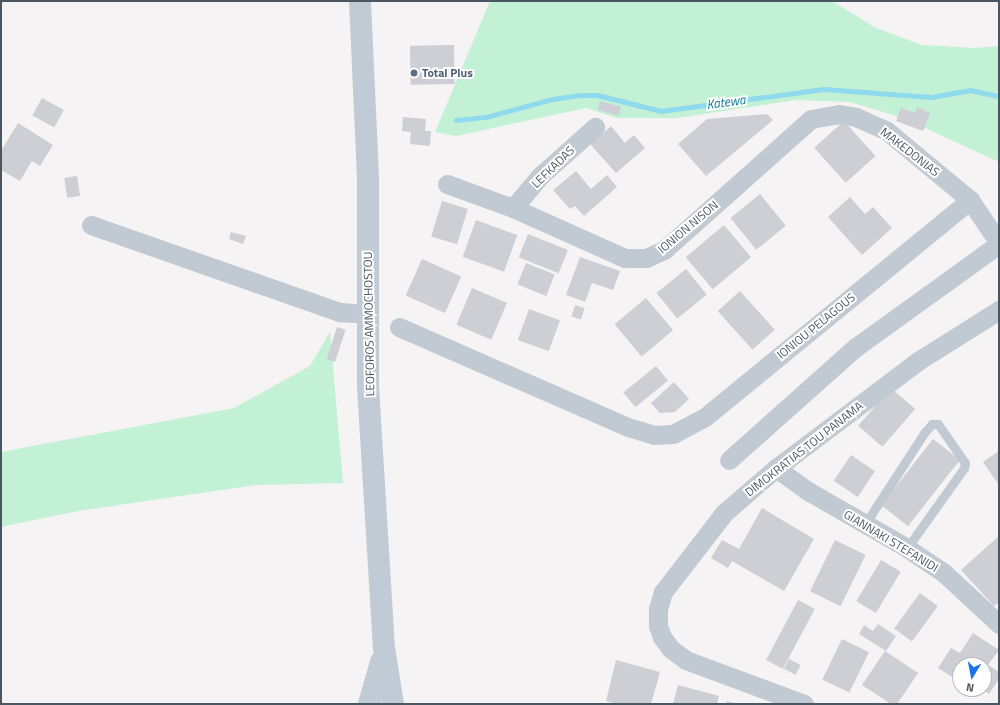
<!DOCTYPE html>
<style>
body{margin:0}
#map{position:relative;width:1000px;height:705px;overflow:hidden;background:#f5f3f3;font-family:"Titillium Web",sans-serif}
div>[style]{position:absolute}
.green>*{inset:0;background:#c3f1d5}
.stream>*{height:5px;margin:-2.5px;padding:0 2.5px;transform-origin:2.5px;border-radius:2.5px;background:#90daee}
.building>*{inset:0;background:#cdcfd5;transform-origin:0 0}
.lane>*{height:9px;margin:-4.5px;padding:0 4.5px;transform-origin:4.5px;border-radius:4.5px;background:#c1cad2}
.street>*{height:19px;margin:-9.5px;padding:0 9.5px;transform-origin:9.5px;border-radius:9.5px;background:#c1cad2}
.secondary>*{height:22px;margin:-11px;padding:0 11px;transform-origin:11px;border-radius:11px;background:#c1cbd6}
.dots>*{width:11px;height:11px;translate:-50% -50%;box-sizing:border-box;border:2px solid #fff;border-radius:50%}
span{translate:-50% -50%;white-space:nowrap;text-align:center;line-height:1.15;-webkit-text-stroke:4px #fff;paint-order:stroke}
.service-label{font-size:12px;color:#4e5e75;font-weight:700}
.left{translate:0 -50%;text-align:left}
.street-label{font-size:12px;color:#4a5661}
.water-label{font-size:13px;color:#0c7c9b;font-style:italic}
.frame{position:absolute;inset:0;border:2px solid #4a5661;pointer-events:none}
.north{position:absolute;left:952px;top:657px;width:40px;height:40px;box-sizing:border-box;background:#fff;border:1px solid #b7bbc0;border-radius:50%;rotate:190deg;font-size:11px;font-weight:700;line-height:16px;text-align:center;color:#4a5661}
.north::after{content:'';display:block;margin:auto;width:14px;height:18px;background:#1a73e8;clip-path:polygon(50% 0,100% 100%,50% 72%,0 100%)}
</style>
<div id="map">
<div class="green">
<i style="clip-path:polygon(490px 1px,832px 1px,876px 28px,922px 45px,975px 48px,999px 46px,999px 162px,903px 118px,850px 102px,796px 100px,677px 118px,617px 118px,586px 108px,456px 136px,435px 132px)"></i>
<i style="clip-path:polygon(330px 332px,343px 483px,256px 485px,78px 511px,1px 527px,1px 452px,234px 408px,310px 366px)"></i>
</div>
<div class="stream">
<i style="left:456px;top:120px;width:30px;rotate:-6deg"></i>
<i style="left:486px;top:117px;width:68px;rotate:-15.3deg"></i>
<i style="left:552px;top:99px;width:30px;rotate:-8deg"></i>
<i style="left:582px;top:95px;width:15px"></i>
<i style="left:597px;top:95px;width:66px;rotate:14deg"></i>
<i style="left:661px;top:111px;width:164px;rotate:-7.7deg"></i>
<i style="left:824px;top:89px;width:107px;rotate:4.3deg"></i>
<i style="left:931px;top:97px;width:40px;rotate:-10deg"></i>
<i style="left:970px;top:90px;width:30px;rotate:12deg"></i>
</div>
<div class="building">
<i style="left:454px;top:45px;width:39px;height:44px;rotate:89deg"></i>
<i style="left:42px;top:98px;width:25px;height:20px;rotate:29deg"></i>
<i style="left:600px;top:101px;width:22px;height:9px;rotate:16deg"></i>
<i style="clip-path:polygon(917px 107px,930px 113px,923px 131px,896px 121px,901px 108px,915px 113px)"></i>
<i style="clip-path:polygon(767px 114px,773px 120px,706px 176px,678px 144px,707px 119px)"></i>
<i style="clip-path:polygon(403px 117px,426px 119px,425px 131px,431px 131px,430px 146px,410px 144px,411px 132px,402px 131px)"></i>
<i style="left:844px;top:121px;width:47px;height:40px;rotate:48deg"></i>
<i style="clip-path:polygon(18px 123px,53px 145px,40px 166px,32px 161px,20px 181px,1px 170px,1px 151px)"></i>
<i style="clip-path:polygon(611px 126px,625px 143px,634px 135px,645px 148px,616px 173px,590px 144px)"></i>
<i style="clip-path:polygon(576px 171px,591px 189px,607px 175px,617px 187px,584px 216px,575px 206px,570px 209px,553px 190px)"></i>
<i style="left:77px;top:176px;width:20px;height:13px;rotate:81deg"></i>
<i style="left:760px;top:194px;width:41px;height:38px;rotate:51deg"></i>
<i style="clip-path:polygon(850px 197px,865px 214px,873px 207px,892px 228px,862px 255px,828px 217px)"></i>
<i style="left:442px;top:201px;width:27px;height:37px;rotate:17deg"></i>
<i style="left:476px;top:220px;width:44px;height:39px;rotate:20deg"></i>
<i style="left:724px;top:225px;width:42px;height:50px;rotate:50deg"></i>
<i style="clip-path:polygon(231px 232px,246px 236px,243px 244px,229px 239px)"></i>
<i style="left:528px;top:234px;width:43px;height:25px;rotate:22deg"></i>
<i style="clip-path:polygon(580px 257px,620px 271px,613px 290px,592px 283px,585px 302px,566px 295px)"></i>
<i style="left:422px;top:259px;width:43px;height:40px;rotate:24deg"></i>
<i style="left:526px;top:263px;width:31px;height:23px;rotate:22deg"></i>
<i style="left:686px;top:269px;width:33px;height:38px;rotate:51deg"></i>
<i style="left:472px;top:288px;width:38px;height:40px;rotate:23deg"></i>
<i style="left:740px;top:291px;width:52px;height:30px;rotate:48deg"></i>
<i style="left:646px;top:298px;width:42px;height:41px;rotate:50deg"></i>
<i style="left:575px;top:305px;width:10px;height:12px;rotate:17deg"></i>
<i style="left:529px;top:309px;width:33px;height:33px;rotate:20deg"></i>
<i style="left:337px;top:327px;width:9px;height:34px;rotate:18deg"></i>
<i style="left:656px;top:366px;width:19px;height:42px;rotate:51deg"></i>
<i style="clip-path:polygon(674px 382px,689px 399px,675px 412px,660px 413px,651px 403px)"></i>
<i style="left:891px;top:388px;width:32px;height:50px;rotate:41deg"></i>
<i style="left:933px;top:439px;width:34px;height:84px;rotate:38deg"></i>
<i style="clip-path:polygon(999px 451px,999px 485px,983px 462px)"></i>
<i style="left:851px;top:455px;width:29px;height:31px;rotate:34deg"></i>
<i style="clip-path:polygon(762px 508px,814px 539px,784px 591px,732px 561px,728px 568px,711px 558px,722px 540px,739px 549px)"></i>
<i style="clip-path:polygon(999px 536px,999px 602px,994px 606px,961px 570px)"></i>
<i style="left:835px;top:540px;width:34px;height:57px;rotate:26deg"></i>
<i style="left:881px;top:560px;width:23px;height:48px;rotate:31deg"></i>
<i style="left:920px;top:593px;width:22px;height:44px;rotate:36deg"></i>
<i style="left:798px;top:600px;width:19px;height:68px;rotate:28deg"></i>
<i style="clip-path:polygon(878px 624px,896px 636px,886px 651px,859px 634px,864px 625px,873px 631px)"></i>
<i style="clip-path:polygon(973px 633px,999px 650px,988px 665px,999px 672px,999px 679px,989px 694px,982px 689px,984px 665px,960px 665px,960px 682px,938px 668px,951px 648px,960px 653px)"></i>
<i style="left:842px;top:639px;width:30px;height:45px;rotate:26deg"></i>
<i style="clip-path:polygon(885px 651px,918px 673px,897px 704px,891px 704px,862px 685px)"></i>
<i style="left:789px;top:659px;width:13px;height:11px;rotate:27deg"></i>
<i style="clip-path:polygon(616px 660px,660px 672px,651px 704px,617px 704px,606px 701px)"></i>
<i style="clip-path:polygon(678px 685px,719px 696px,717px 704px,673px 704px)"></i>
<i style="clip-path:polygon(727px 701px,737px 704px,726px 704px)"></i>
</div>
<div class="lane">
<i style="left:865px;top:524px;width:108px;rotate:-57deg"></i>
<i style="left:924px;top:433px;width:12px;rotate:-48deg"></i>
<i style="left:932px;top:424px;width:6px"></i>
<i style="left:938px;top:424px;width:47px;rotate:55.3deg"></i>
<i style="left:965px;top:463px;width:5px;rotate:101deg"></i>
<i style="left:964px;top:468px;width:98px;rotate:125.5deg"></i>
</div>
<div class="street">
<i style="left:447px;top:184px;width:70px;rotate:20deg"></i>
<i style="left:513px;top:208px;width:123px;rotate:24.1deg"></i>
<i style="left:625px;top:258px;width:21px"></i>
<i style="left:646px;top:258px;width:20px;rotate:-24deg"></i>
<i style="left:664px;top:250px;width:197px;rotate:-41.7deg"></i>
<i style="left:811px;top:119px;width:28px;rotate:-10deg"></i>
<i style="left:839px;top:114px;width:17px;rotate:10deg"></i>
<i style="left:856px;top:117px;width:34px;rotate:24deg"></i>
<i style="left:887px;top:131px;width:108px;rotate:39.7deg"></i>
<i style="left:970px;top:200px;width:52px;rotate:56deg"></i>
<i style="left:513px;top:208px;width:42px;rotate:-49.8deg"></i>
<i style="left:540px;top:176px;width:74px;rotate:-41.7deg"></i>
<i style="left:91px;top:225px;width:264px;rotate:19.3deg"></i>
<i style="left:340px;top:312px;width:28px;rotate:4deg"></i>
<i style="left:399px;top:327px;width:250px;rotate:23.6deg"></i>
<i style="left:628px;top:427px;width:27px;rotate:17deg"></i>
<i style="left:654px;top:435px;width:19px;rotate:-3deg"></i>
<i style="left:673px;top:434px;width:36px;rotate:-28deg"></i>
<i style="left:705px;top:417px;width:343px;rotate:-39.3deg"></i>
<i style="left:729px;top:460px;width:170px;rotate:-41.7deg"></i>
<i style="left:856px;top:347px;width:176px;rotate:-35.8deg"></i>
<i style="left:776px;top:468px;width:39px;rotate:36deg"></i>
<i style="left:808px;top:491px;width:114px;rotate:29.9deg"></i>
<i style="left:907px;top:548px;width:45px;rotate:34deg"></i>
<i style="left:944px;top:573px;width:75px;rotate:42.8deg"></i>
<i style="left:804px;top:704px;width:126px;rotate:-159.6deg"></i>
<i style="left:686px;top:660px;width:19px;rotate:-144deg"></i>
<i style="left:671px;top:649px;width:15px;rotate:-127deg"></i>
<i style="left:662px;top:637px;width:12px;rotate:-110deg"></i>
<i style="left:658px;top:626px;width:17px;rotate:-90deg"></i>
<i style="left:658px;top:609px;width:18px;rotate:-74deg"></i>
<i style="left:663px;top:592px;width:100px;rotate:-52.3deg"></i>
<i style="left:724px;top:513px;width:69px;rotate:-40.9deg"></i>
<i style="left:776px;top:468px;width:178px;rotate:-37deg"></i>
<i style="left:918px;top:361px;width:96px;rotate:-32.2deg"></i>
</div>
<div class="secondary">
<i style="left:360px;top:1px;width:179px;rotate:87.4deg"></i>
<i style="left:368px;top:180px;width:207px;rotate:90deg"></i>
<i style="left:368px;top:387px;width:261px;rotate:86.5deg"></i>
<i style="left:384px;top:648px;width:57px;rotate:80.9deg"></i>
<i style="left:369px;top:704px;width:44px;rotate:-74.1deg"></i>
</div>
<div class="dots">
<i style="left:414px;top:73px;background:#5c6f8a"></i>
</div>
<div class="service-label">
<span class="left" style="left:422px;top:73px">Total Plus</span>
</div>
<div class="street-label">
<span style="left:910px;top:152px;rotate:38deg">MAKEDONIAS</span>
<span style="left:553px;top:167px;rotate:-44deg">LEFKADAS</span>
<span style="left:688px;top:227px;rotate:-40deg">IONION NISON</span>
<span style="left:369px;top:324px;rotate:-91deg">LEOFOROS AMMOCHOSTOU</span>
<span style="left:816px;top:326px;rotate:-39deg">IONIOU PELAGOUS</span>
<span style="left:804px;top:449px;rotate:-38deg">DIMOKRATIAS TOU PANAMA</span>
<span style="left:891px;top:541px;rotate:31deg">GIANNAKI STEFANIDI</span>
</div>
<div class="water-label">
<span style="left:726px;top:102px;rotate:-8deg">Katewa</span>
</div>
<div class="frame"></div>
<div class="north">N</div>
</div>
